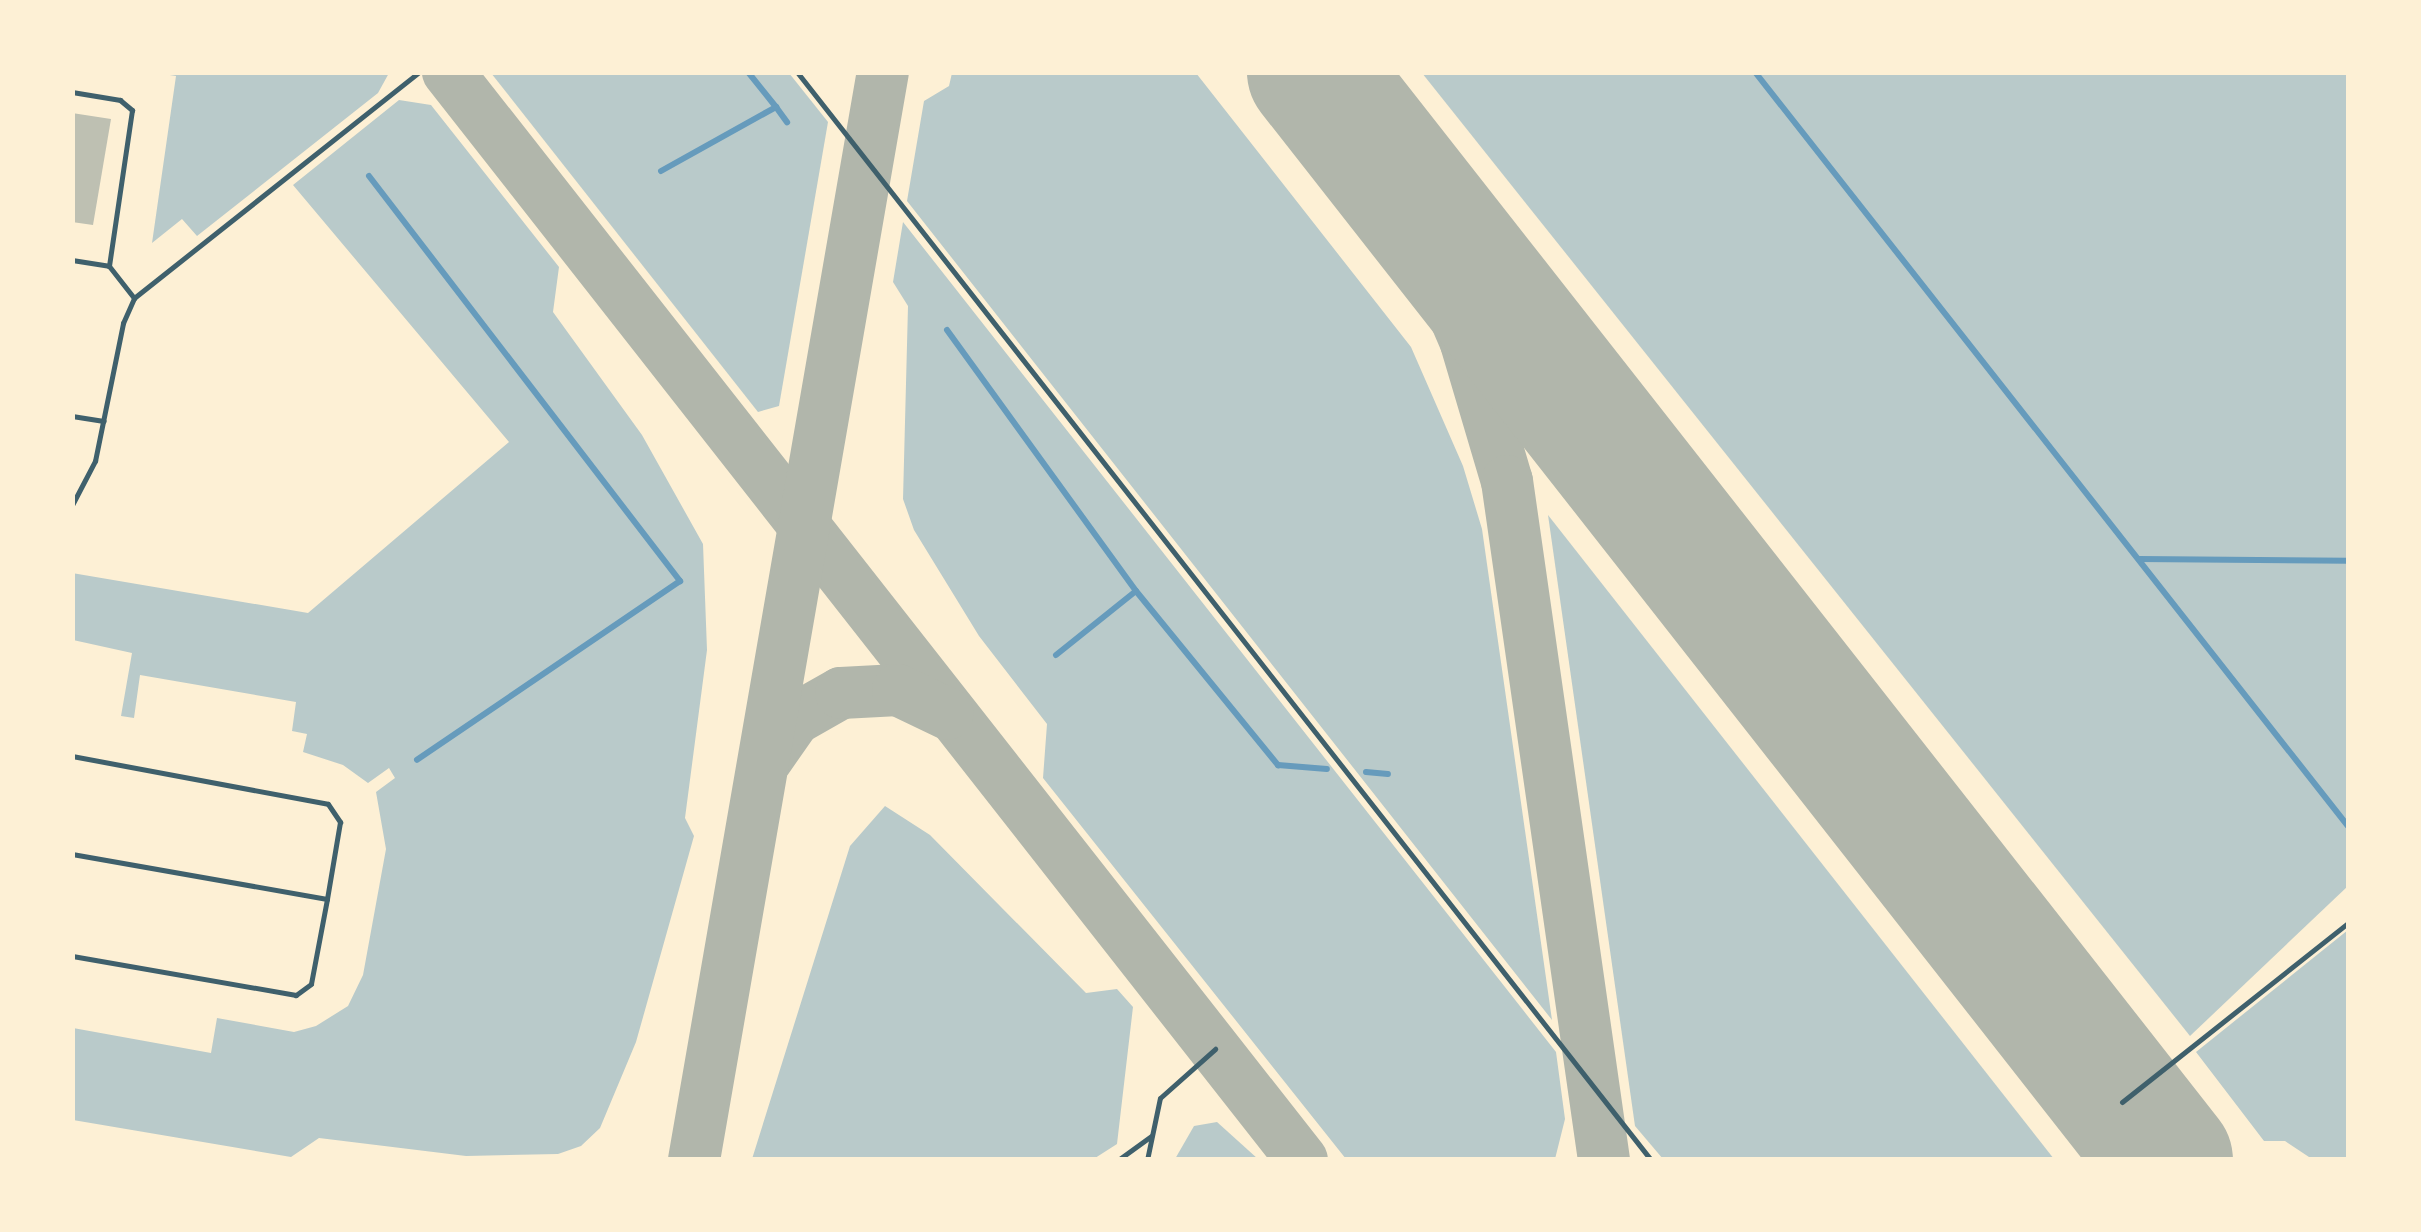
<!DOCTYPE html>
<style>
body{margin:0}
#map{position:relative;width:2421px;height:1232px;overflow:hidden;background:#fdf0d5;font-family:"Alegreya Sans",sans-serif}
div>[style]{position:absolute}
.green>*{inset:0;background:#b9caca}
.stream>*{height:6px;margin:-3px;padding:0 3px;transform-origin:3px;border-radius:3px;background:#669bbc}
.taxiway>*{height:52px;margin:-26px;padding:0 26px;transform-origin:26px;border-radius:26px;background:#b1b6ab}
.runway>*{height:132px;margin:-66px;padding:0 66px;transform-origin:66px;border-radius:66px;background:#b1b6ab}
.building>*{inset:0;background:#bec0b2}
.service>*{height:5px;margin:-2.5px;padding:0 2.5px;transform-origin:2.5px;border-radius:2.5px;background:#3f606c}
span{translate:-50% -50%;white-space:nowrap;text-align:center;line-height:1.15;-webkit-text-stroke:9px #fdf0d5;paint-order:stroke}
.frame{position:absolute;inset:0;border:75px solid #fdf0d5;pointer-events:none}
</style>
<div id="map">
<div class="green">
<i style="clip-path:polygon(157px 73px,389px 73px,378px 93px,197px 236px,182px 219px,152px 243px,176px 76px)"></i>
<i style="clip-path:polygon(491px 73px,789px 73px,828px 122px,779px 406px,758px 412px)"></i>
<i style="clip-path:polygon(952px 73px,1196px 73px,1411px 347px,1463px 466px,1482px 529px,1552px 1020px,907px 201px,924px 101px,949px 86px)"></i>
<i style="clip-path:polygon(1422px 73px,2348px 73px,2348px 886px,2190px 1036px)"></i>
<i style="clip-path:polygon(399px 100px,431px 105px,559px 267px,553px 312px,642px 435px,703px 544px,707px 650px,685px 818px,694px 836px,636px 1042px,600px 1128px,581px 1146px,558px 1154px,466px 1156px,319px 1138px,291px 1157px,73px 1120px,73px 1028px,211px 1053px,217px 1018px,294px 1032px,316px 1026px,348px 1006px,363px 975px,386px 849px,376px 792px,395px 778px,389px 768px,368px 783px,343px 765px,303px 752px,307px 734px,292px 731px,296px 702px,140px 675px,134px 718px,121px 716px,132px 653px,73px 640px,72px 573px,308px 613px,509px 442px,293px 185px)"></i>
<i style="clip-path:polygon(903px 222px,1556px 1052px,1565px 1119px,1555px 1159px,1346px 1159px,1043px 778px,1047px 724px,979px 636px,914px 530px,903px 499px,908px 306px,893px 282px)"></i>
<i style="clip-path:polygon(1548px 515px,2054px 1159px,1663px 1159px,1635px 1126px)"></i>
<i style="clip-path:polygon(885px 806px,930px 835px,1086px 993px,1117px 989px,1133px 1007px,1117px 1144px,1092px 1160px,752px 1159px,850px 846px)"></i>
<i style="clip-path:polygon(2348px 930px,2348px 1159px,2312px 1159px,2285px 1141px,2264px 1141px,2196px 1052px)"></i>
<i style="clip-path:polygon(1217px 1122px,1258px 1159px,1175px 1159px,1194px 1126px)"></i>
</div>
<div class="stream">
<i style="left:1755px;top:72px;width:959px;rotate:51.82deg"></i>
<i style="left:776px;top:107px;width:19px;rotate:54deg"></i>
<i style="left:661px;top:171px;width:132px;rotate:-29.1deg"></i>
<i style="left:776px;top:107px;width:45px;rotate:-128.7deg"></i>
<i style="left:369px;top:176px;width:511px;rotate:52.48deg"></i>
<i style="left:680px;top:581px;width:318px;rotate:145.8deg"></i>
<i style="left:947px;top:330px;width:322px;rotate:54.1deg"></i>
<i style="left:1136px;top:591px;width:225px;rotate:50.8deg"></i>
<i style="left:1278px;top:765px;width:49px;rotate:4.7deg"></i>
<i style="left:2139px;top:559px;width:209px;rotate:0.5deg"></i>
<i style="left:1056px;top:655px;width:102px;rotate:-38.7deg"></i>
<i style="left:1366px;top:772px;width:22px;rotate:5deg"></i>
</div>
<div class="taxiway">
<i style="left:448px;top:72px;width:1383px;rotate:51.87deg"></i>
<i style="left:1395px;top:177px;width:181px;rotate:66.8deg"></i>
<i style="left:1466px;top:343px;width:144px;rotate:73.5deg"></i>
<i style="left:1507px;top:481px;width:686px;rotate:81.87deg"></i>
<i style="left:767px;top:759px;width:49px;rotate:-55deg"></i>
<i style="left:795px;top:719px;width:53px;rotate:-29.5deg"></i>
<i style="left:841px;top:693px;width:57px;rotate:-3deg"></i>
<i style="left:898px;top:690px;width:55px;rotate:25.6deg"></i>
<i style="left:694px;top:1160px;width:1104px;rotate:-80.15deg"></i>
</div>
<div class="runway">
<i style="left:1313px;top:72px;width:1383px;rotate:51.87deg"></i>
</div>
<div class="building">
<i style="clip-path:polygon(72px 113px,111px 119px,93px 225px,72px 222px)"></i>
</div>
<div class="service">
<i style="left:797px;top:72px;width:1383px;rotate:51.87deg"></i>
<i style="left:72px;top:92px;width:49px;rotate:9.5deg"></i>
<i style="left:120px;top:100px;width:16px;rotate:40deg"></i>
<i style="left:132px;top:110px;width:158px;rotate:98.4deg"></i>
<i style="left:109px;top:266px;width:41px;rotate:52deg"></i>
<i style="left:72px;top:260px;width:37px;rotate:9deg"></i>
<i style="left:72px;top:416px;width:32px;rotate:9deg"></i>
<i style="left:72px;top:505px;width:50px;rotate:-62.4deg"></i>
<i style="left:95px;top:461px;width:141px;rotate:-78.5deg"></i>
<i style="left:123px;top:323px;width:27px;rotate:-66deg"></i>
<i style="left:134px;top:298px;width:364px;rotate:-38.4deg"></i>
<i style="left:72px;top:756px;width:260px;rotate:10.6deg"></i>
<i style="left:328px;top:804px;width:22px;rotate:56deg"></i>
<i style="left:340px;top:822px;width:78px;rotate:99.6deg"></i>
<i style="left:72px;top:854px;width:259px;rotate:10deg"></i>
<i style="left:327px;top:899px;width:86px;rotate:100.7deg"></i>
<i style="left:311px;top:984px;width:19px;rotate:144deg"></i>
<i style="left:296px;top:995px;width:227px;rotate:-170.1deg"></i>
<i style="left:2122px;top:1102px;width:288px;rotate:-38.4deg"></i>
<i style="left:1118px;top:1160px;width:41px;rotate:-36deg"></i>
<i style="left:1147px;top:1160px;width:63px;rotate:-78.2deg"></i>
<i style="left:1160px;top:1098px;width:74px;rotate:-41.7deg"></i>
</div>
<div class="frame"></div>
</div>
